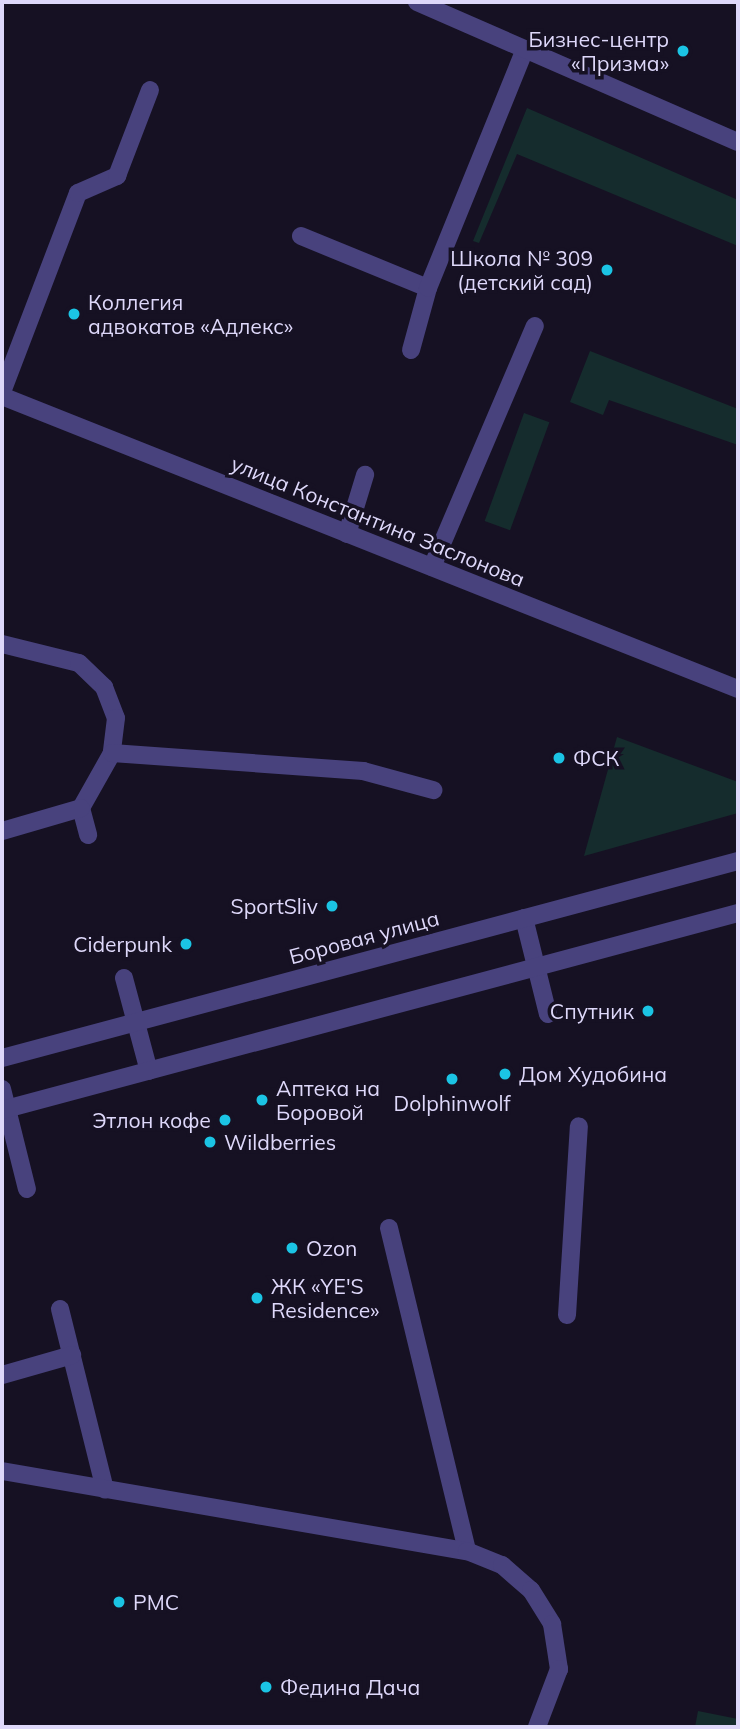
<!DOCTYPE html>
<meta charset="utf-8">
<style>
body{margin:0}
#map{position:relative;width:740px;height:1729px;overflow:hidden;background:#161123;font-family:Mulish,sans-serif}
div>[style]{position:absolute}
.green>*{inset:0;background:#152c2d;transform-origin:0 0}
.service>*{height:18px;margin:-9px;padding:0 9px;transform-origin:9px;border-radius:9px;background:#48427d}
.minor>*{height:18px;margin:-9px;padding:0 9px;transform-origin:9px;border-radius:9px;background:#48427d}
.tertiary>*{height:18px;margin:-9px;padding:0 9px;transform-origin:9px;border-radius:9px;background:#48427d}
.dots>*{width:19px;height:19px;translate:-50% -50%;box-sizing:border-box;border:4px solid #161123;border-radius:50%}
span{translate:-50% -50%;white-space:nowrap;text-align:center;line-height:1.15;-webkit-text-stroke:7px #161123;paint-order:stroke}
.poi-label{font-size:21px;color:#ded8fa}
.right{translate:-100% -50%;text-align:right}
.left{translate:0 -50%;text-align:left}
.street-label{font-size:21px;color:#ded8fa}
.frame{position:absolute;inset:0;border:4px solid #ded8fa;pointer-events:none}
</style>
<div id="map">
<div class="green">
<i style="clip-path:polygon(527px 108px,738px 200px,738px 246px,517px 154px,479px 243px,473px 241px)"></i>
<i style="clip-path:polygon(590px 351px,738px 409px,738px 445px,609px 400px,603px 415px,570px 402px)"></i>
<i style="left:524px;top:413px;width:27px;height:115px;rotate:20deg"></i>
<i style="clip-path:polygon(617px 737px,738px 782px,738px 813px,584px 856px)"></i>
<i style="clip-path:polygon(698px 1711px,738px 1719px,738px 1727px,695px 1727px)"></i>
</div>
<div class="service">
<i style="left:301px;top:236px;width:137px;rotate:22.3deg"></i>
<i style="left:411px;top:350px;width:64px;rotate:-74.7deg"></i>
<i style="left:428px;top:288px;width:258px;rotate:-67.9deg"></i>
<i style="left:2px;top:392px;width:213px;rotate:-69.1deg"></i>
<i style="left:78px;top:193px;width:43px;rotate:-23.6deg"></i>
<i style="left:117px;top:176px;width:92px;rotate:-69deg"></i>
<i style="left:347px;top:534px;width:62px;rotate:-73deg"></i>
<i style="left:432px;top:567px;width:262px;rotate:-66.9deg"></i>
<i style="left:2px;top:644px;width:79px;rotate:13.9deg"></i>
<i style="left:79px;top:663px;width:35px;rotate:44deg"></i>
<i style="left:104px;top:687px;width:33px;rotate:69deg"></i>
<i style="left:116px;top:718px;width:35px;rotate:97deg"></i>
<i style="left:112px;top:753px;width:63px;rotate:119.4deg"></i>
<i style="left:81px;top:808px;width:28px;rotate:75deg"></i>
<i style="left:112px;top:753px;width:252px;rotate:4.1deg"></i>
<i style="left:363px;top:771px;width:73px;rotate:15.2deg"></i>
<i style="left:2px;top:831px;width:82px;rotate:-16.2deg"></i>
<i style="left:524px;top:918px;width:99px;rotate:76deg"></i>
<i style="left:124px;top:978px;width:96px;rotate:75deg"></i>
<i style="left:2px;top:1089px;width:103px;rotate:76deg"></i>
<i style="left:389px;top:1228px;width:332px;rotate:76.4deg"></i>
<i style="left:60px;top:1309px;width:186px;rotate:76deg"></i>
<i style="left:567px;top:1315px;width:189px;rotate:-86.4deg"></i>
<i style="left:2px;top:1375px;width:73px;rotate:-15.9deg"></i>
<i style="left:2px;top:1471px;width:472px;rotate:9.8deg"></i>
<i style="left:467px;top:1551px;width:38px;rotate:22deg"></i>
<i style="left:502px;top:1565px;width:38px;rotate:41deg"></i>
<i style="left:531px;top:1590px;width:40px;rotate:58deg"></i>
<i style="left:552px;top:1624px;width:46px;rotate:81.2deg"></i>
<i style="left:559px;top:1669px;width:62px;rotate:110.8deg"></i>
</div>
<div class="minor">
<i style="left:417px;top:2px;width:350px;rotate:23.6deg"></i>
<i style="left:2px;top:396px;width:792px;rotate:21.71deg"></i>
</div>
<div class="tertiary">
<i style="left:2px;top:1058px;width:762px;rotate:-14.98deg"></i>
<i style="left:2px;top:1110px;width:762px;rotate:-14.98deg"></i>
</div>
<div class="dots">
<i style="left:683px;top:51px;background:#1bc4e4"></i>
<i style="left:607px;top:270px;background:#1bc4e4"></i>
<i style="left:74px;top:314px;background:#1bc4e4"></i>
<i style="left:559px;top:758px;background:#1bc4e4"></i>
<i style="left:332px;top:906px;background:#1bc4e4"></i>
<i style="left:186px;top:944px;background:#1bc4e4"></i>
<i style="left:648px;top:1011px;background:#1bc4e4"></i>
<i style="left:505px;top:1074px;background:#1bc4e4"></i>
<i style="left:452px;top:1079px;background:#1bc4e4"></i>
<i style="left:262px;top:1100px;background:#1bc4e4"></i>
<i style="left:225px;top:1120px;background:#1bc4e4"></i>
<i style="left:210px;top:1142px;background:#1bc4e4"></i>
<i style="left:292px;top:1248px;background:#1bc4e4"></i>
<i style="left:257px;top:1298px;background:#1bc4e4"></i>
<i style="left:119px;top:1602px;background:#1bc4e4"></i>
<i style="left:266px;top:1687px;background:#1bc4e4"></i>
</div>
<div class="poi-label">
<span class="right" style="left:669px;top:51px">Бизнес-центр<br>«Призма»</span>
<span class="right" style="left:593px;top:270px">Школа № 309<br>(детский сад)</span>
<span class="left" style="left:88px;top:314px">Коллегия<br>адвокатов «Адлекс»</span>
<span class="left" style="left:573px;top:758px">ФСК</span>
<span class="right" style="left:318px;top:906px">SportSliv</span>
<span class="right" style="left:172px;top:944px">Ciderpunk</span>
<span class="right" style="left:634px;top:1011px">Спутник</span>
<span class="left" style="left:519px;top:1074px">Дом Худобина</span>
<span class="left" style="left:276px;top:1100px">Аптека на<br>Боровой</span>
<span style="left:452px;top:1103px">Dolphinwolf</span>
<span class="right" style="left:211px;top:1120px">Этлон кофе</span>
<span class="left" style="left:224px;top:1142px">Wildberries</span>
<span class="left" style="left:306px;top:1248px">Ozon</span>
<span class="left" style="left:271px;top:1298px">ЖК «YE'S<br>Residence»</span>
<span class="left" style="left:133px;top:1602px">РМС</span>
<span class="left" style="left:280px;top:1687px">Федина Дача</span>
</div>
<div class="street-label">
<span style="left:378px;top:521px;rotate:22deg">улица Константина Заслонова</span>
<span style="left:364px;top:937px;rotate:-15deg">Боровая улица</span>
</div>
<div class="frame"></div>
</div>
